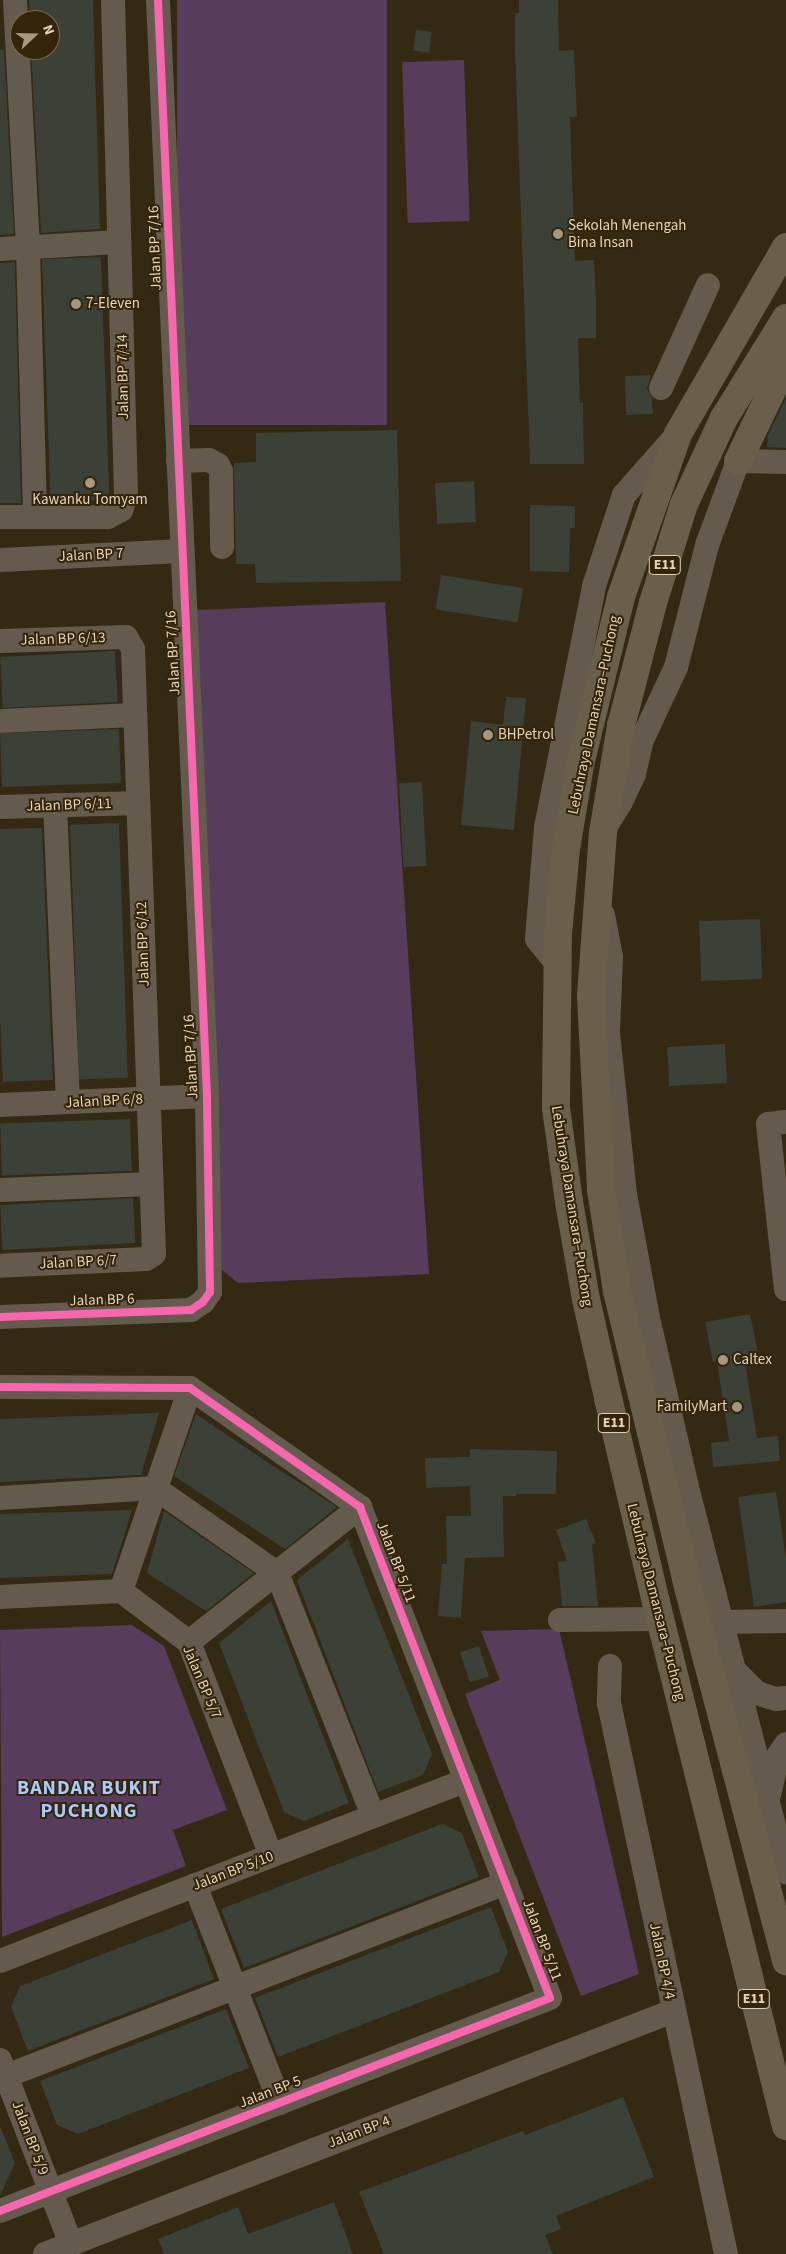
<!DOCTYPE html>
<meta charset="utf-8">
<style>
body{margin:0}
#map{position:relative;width:786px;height:2254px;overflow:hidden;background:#342912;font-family:"Source Sans 3",sans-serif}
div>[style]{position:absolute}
.green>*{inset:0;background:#583c5b;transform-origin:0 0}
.building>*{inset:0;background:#3b4136;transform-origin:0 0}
.minor>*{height:24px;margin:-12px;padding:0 12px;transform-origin:12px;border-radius:12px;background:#645b4e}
.highway>*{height:28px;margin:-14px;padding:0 14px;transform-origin:14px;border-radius:14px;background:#6a5f4a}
.cycleway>*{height:8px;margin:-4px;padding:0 4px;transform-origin:4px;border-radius:4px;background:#f766af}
.dots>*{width:14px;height:14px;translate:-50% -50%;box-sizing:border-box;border:2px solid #34250a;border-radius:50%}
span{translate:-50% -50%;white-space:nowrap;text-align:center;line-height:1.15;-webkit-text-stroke:4px #34250a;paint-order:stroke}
.shield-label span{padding:1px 4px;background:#34250a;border:1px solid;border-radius:4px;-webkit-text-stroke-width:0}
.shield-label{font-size:14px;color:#e4d4bb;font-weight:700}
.poi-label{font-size:15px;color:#e4d4bb}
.left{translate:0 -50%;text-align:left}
.right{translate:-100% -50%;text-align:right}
.street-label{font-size:15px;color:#e4d4bb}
.district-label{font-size:20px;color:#a9cafd;font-weight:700;letter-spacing:1px}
.north{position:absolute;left:10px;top:10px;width:50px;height:50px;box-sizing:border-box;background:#34250a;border:1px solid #7a6b51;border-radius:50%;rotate:69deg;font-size:14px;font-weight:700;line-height:20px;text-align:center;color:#e4d4bb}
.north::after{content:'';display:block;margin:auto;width:18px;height:22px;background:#a69880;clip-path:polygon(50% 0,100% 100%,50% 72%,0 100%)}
</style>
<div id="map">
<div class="green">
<i style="left:177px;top:0;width:210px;height:425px"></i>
<i style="left:464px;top:60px;width:161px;height:62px;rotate:88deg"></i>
<i style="clip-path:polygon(385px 602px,429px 1274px,238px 1283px,217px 1266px,197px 610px)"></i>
<i style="clip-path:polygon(132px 1625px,164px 1646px,227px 1810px,173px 1830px,186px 1866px,2px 1937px,0 1630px)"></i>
<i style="clip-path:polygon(559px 1629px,639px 1974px,581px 1996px,465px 1694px,500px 1680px,481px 1631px)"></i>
</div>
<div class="building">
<i style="clip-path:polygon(29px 0,93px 0,100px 229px,41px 233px,31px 50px,50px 50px,50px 20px,30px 20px)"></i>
<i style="clip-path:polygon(519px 0,558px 0,559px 51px,574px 50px,577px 117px,570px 117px,575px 261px,594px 260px,596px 295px,596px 338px,578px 338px,580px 403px,583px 403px,584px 464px,530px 464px,515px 52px,515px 13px,519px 13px)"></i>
<i style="left:416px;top:30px;width:16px;height:21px;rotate:7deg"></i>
<i style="clip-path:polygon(0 50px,4px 50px,14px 234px,0 235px)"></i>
<i style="left:101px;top:257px;width:243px;height:59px;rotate:88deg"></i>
<i style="clip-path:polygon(15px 262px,21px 503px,0 503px,0 263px)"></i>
<i style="clip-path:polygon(651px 375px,647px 389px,652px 398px,653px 414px,626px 415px,625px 376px)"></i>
<i style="clip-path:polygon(786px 398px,786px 448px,767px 447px,768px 435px)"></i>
<i style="clip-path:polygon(397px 430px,401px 581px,256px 583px,255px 564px,236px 564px,234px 463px,256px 462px,256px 433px)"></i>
<i style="left:474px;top:481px;width:41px;height:39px;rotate:87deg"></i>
<i style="clip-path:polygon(530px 505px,575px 506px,575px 528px,570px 528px,569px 572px,530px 571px)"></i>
<i style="left:441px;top:575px;width:83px;height:35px;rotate:9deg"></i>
<i style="left:115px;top:651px;width:51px;height:115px;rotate:87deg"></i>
<i style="clip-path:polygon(506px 697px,526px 698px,514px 830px,461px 825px,471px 721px,503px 725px)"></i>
<i style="left:119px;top:729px;width:54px;height:119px;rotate:88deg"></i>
<i style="left:422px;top:782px;width:84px;height:23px;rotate:87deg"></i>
<i style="left:119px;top:823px;width:255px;height:49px;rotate:88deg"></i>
<i style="clip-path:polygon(42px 828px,53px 1080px,3px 1082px,0 1020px,0 829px)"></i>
<i style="left:760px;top:919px;width:60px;height:61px;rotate:88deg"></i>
<i style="left:725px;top:1044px;width:39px;height:58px;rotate:87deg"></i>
<i style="left:130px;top:1119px;width:52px;height:130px;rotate:88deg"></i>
<i style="left:133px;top:1198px;width:45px;height:133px;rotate:87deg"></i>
<i style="clip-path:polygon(750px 1314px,758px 1353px,744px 1356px,757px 1438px,778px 1436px,780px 1461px,713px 1467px,711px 1443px,729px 1441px,717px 1361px,713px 1362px,705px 1322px)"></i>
<i style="clip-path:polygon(159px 1413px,141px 1475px,0 1482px,0 1419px)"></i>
<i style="clip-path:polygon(196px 1414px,264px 1460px,337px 1507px,285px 1549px,203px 1495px,174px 1476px)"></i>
<i style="clip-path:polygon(470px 1449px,557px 1451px,556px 1494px,516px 1494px,516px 1496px,503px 1496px,504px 1557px,465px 1558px,461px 1618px,438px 1616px,442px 1564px,447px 1564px,446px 1516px,471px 1516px,470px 1486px,426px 1488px,425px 1458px,470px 1457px)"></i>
<i style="clip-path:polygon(776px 1492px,786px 1559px,786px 1602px,754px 1607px,738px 1497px)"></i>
<i style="clip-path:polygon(132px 1510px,112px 1574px,0 1578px,0 1514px)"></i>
<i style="clip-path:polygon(164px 1511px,254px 1573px,206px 1611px,147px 1573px)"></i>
<i style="clip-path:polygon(586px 1519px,596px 1543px,592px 1545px,598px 1606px,562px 1606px,558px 1562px,567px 1561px,556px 1530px)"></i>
<i style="clip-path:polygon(348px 1539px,432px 1754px,423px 1775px,378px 1792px,297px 1580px)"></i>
<i style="clip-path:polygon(271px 1601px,349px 1803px,304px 1821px,284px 1812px,219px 1643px)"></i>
<i style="left:479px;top:1646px;width:32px;height:20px;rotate:72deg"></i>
<i style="clip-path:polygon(442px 1824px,462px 1833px,479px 1877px,244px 1968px,221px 1909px)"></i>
<i style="clip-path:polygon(491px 1907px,508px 1952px,499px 1972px,278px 2057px,255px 1998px)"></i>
<i style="clip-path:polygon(192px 1920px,214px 1979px,28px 2051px,11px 2007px,20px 1986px)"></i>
<i style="clip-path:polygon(226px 2009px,249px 2068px,78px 2134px,57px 2125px,40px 2081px)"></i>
<i style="clip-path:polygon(623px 2097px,654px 2177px,556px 2216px,561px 2229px,545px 2235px,553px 2254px,384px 2254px,359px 2192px,523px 2131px,525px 2135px)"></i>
<i style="clip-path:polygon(0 2126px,15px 2163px,0 2196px)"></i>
<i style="clip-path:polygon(334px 2202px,353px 2254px,164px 2254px,158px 2239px,238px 2207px,248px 2234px)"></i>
</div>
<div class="minor">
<i style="left:15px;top:0;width:248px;rotate:87deg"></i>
<i style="left:28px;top:248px;width:269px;rotate:88.5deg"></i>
<i style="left:0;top:249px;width:119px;rotate:-3.4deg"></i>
<i style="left:661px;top:388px;width:113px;rotate:-65.5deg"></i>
<i style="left:178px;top:461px;width:31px;rotate:-2deg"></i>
<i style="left:209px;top:460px;width:10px;rotate:29deg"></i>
<i style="left:218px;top:465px;width:7px;rotate:63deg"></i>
<i style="left:221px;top:471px;width:76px;rotate:89.2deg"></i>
<i style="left:0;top:517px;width:108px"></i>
<i style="left:108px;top:517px;width:15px;rotate:-28deg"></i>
<i style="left:121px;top:510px;width:15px;rotate:-70deg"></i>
<i style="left:126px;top:496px;width:496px;rotate:-91.5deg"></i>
<i style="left:0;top:560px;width:182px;rotate:-2.8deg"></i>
<i style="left:0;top:641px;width:126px;rotate:-1.8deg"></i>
<i style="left:126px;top:637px;width:14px;rotate:60deg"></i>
<i style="left:133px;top:649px;width:605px;rotate:88.01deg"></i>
<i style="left:154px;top:1254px;width:9px;rotate:148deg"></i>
<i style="left:146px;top:1259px;width:146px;rotate:177.3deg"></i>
<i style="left:0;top:721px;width:135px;rotate:-2.5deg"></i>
<i style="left:55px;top:805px;width:297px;rotate:87.5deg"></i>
<i style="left:0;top:807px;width:138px;rotate:-1.7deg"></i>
<i style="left:606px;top:826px;width:26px;rotate:-58deg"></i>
<i style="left:620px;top:804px;width:33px;rotate:-65deg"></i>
<i style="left:634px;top:774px;width:35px;rotate:-77deg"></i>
<i style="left:642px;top:740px;width:81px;rotate:-65deg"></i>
<i style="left:676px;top:667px;width:126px;rotate:-75.7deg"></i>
<i style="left:707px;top:545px;width:90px;rotate:-69.7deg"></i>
<i style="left:738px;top:461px;width:48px;rotate:1.2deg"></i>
<i style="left:603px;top:915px;width:43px;rotate:79.2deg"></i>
<i style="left:611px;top:957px;width:76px;rotate:92.3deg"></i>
<i style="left:608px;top:1033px;width:162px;rotate:84deg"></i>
<i style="left:625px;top:1194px;width:126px;rotate:79.5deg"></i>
<i style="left:648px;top:1318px;width:173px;rotate:77deg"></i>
<i style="left:687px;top:1487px;width:398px;rotate:75.6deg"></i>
<i style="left:558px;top:965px;width:33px;rotate:-129deg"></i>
<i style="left:537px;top:939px;width:112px;rotate:-85.4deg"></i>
<i style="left:546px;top:827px;width:246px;rotate:-78.7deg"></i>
<i style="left:594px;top:586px;width:96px;rotate:-71.8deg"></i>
<i style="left:624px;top:495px;width:76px;rotate:-48.7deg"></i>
<i style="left:0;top:1105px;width:207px;rotate:-2.5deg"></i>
<i style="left:786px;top:1122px;width:18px;rotate:174deg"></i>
<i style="left:768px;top:1124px;width:166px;rotate:83.8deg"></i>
<i style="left:0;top:1190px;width:151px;rotate:-2.3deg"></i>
<i style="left:0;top:1317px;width:191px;rotate:-2.1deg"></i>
<i style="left:191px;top:1310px;width:14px;rotate:-34deg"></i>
<i style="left:203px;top:1302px;width:12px;rotate:-55deg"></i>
<i style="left:210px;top:1292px;width:196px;rotate:-90.9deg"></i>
<i style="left:207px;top:1096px;width:1097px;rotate:-92.56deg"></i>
<i style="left:0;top:1387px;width:190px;rotate:0.3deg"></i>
<i style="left:190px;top:1388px;width:208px;rotate:35deg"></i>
<i style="left:360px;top:1507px;width:526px;rotate:68.85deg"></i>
<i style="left:550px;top:1998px;width:590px;rotate:158.83deg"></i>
<i style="left:0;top:1498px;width:155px;rotate:-3.7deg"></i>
<i style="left:155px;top:1488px;width:149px;rotate:34.9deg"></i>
<i style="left:277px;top:1573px;width:261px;rotate:68.4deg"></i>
<i style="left:121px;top:1591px;width:214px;rotate:-71.2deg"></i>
<i style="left:0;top:1597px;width:121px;rotate:-2.8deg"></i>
<i style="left:121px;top:1591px;width:85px;rotate:36.9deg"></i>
<i style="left:189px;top:1642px;width:229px;rotate:69deg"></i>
<i style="left:560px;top:1620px;width:101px;rotate:-0.6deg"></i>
<i style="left:723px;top:1622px;width:63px;rotate:-0.9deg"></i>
<i style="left:189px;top:1642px;width:218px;rotate:-38.3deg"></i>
<i style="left:610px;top:1666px;width:37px;rotate:92deg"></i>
<i style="left:609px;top:1703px;width:563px;rotate:78.01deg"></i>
<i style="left:736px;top:1672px;width:30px;rotate:45deg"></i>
<i style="left:757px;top:1693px;width:20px;rotate:18deg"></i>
<i style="left:776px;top:1699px;width:10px;rotate:-6deg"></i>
<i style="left:769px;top:1795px;width:40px;rotate:-77deg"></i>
<i style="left:778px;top:1756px;width:14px;rotate:-56deg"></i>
<i style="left:195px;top:1885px;width:234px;rotate:68.7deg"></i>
<i style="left:0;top:1961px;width:500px;rotate:-21.2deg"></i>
<i style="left:0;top:2060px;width:197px;rotate:68.9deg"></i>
<i style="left:6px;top:2076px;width:536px;rotate:-21.11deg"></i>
<i style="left:45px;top:2254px;width:673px;rotate:-21.15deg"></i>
</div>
<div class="highway">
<i style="left:786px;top:247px;width:216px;rotate:120deg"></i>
<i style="left:678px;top:434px;width:173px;rotate:109.3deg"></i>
<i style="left:621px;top:597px;width:173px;rotate:103.7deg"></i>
<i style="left:580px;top:765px;width:85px;rotate:99.5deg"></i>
<i style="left:566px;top:849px;width:84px;rotate:95.4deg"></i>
<i style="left:558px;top:933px;width:175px;rotate:90.7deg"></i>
<i style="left:556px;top:1108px;width:95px;rotate:82.1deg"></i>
<i style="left:569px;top:1202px;width:98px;rotate:80.1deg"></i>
<i style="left:586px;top:1299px;width:106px;rotate:77.4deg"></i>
<i style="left:609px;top:1402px;width:205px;rotate:76.8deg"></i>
<i style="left:656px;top:1602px;width:540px;rotate:76.07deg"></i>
<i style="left:786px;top:318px;width:118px;rotate:121.8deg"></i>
<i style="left:724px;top:418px;width:95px;rotate:114.9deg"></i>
<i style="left:684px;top:504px;width:104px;rotate:107.4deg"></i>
<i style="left:653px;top:603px;width:127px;rotate:104.6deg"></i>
<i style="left:621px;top:726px;width:108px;rotate:99.6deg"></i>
<i style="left:603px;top:832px;width:165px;rotate:94.2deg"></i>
<i style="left:591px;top:997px;width:193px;rotate:87deg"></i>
<i style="left:601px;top:1190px;width:102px;rotate:81deg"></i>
<i style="left:617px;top:1291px;width:309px;rotate:76.5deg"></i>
<i style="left:689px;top:1591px;width:383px;rotate:75.3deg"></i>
<i style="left:738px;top:461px;width:99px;rotate:-64.2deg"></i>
<i style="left:781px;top:372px;width:28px;rotate:-80deg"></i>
</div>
<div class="cycleway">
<i style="left:0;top:1317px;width:191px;rotate:-2.1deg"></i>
<i style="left:191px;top:1310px;width:14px;rotate:-34deg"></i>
<i style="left:203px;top:1302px;width:12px;rotate:-55deg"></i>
<i style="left:210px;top:1292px;width:196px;rotate:-90.9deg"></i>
<i style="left:207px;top:1096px;width:1097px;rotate:-92.56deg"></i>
<i style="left:0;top:1387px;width:190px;rotate:0.3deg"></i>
<i style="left:190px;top:1388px;width:208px;rotate:35deg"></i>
<i style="left:360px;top:1507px;width:526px;rotate:68.85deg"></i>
<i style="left:550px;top:1998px;width:590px;rotate:158.83deg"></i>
</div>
<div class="dots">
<i style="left:558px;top:234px;background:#a69880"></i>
<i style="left:76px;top:304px;background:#a69880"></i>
<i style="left:90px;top:483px;background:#a69880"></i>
<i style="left:488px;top:735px;background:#a69880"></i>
<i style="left:723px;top:1360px;background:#a69880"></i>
<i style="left:737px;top:1407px;background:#a69880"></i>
</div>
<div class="shield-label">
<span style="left:665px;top:565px">E11</span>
<span style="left:614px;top:1423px">E11</span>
<span style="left:754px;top:1999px">E11</span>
</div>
<div class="poi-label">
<span class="left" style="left:568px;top:234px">Sekolah Menengah<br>Bina Insan</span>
<span class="left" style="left:86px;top:304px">7-Eleven</span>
<span style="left:90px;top:500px">Kawanku Tomyam</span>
<span class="left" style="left:498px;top:735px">BHPetrol</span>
<span class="left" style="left:733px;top:1360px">Caltex</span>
<span class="right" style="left:727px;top:1407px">FamilyMart</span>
</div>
<div class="street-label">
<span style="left:155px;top:248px;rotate:-92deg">Jalan BP 7/16</span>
<span style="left:123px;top:377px;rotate:-91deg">Jalan BP 7/14</span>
<span style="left:91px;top:555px;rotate:-3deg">Jalan BP 7</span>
<span style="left:63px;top:639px;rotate:-2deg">Jalan BP 6/13</span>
<span style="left:173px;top:653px;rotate:-93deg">Jalan BP 7/16</span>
<span style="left:594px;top:715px;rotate:-78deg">Lebuhraya Damansara–Puchong</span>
<span style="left:69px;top:805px;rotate:-2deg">Jalan BP 6/11</span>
<span style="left:143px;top:944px;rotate:-92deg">Jalan BP 6/12</span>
<span style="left:191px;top:1057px;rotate:-93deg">Jalan BP 7/16</span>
<span style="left:104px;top:1101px;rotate:-3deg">Jalan BP 6/8</span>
<span style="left:572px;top:1206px;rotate:81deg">Lebuhraya Damansara–Puchong</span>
<span style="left:78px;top:1262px;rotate:-3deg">Jalan BP 6/7</span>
<span style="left:102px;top:1300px;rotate:-2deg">Jalan BP 6</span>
<span style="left:396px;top:1562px;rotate:69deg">Jalan BP 5/11</span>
<span style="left:656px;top:1602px;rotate:76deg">Lebuhraya Damansara–Puchong</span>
<span style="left:202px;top:1682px;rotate:67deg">Jalan BP 5/7</span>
<span style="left:233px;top:1871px;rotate:-21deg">Jalan BP 5/10</span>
<span style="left:542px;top:1940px;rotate:69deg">Jalan BP 5/11</span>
<span style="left:662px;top:1961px;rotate:78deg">Jalan BP 4/4</span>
<span style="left:270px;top:2092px;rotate:-21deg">Jalan BP 5</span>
<span style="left:359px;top:2132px;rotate:-21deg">Jalan BP 4</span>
<span style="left:30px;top:2138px;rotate:69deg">Jalan BP 5/9</span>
</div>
<div class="district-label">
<span style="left:89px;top:1800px">BANDAR BUKIT<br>PUCHONG</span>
</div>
<div class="north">N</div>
</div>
